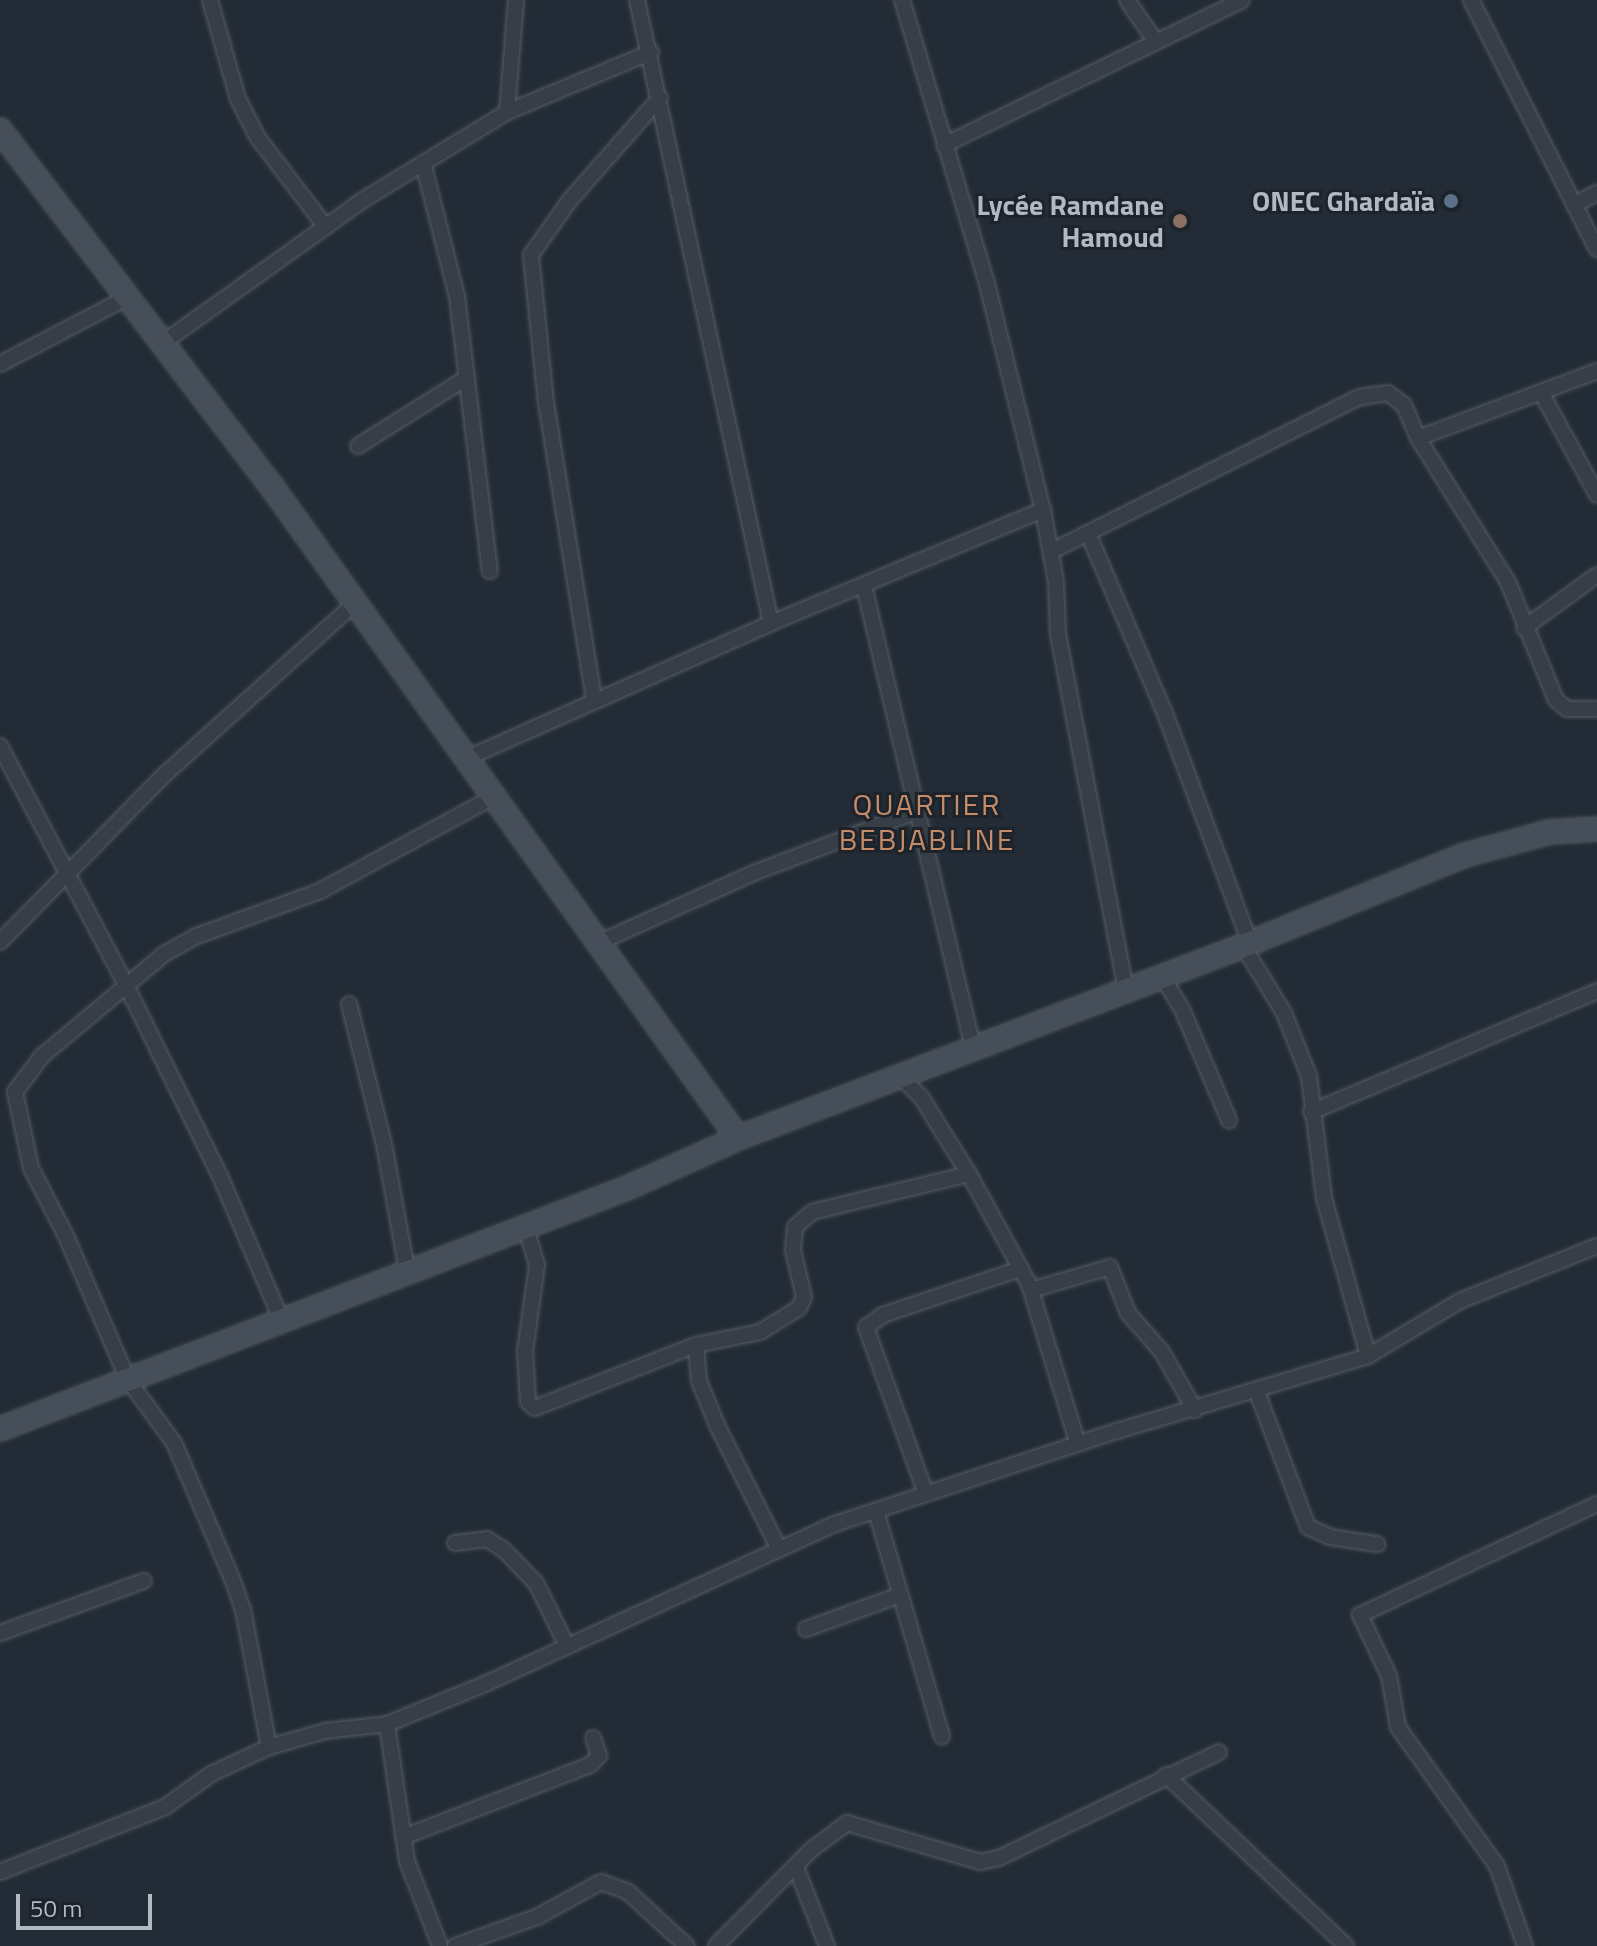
<!DOCTYPE html>
<meta charset="utf-8">
<style>
body{margin:0}
#map{position:relative;width:1597px;height:1946px;overflow:hidden;background:#232c36;font-family:"Titillium Web",sans-serif}
div>[style]{position:absolute}
.roads{filter:drop-shadow(0 0 2px #545c64) drop-shadow(0 0 2px #545c64)}
.street>*{height:14px;margin:-7px;padding:0 7px;transform-origin:7px;border-radius:7px;background:#373e46}
.secondary>*{height:22px;margin:-11px;padding:0 11px;transform-origin:11px;border-radius:11px;background:#454e59}
.dots>*{width:22px;height:22px;translate:-50% -50%;box-sizing:border-box;border:4px solid #1c232b;border-radius:50%}
span{translate:-50% -50%;white-space:nowrap;text-align:center;line-height:1.15;-webkit-text-stroke:6px #1c232b;paint-order:stroke}
.poi-label{font-size:28px;color:#b1b9c3;font-weight:700}
.right{translate:-100% -50%;text-align:right}
.neighbourhood-label{font-size:30px;color:#c68c69;letter-spacing:2px}
.scale{position:absolute;left:16px;top:1894px;width:136px;height:36px;box-sizing:border-box;border:4px solid #b1b9c3;border-top:0;padding-left:10px;font-size:24px;line-height:28px;white-space:nowrap;color:#b1b9c3;-webkit-text-stroke:6px #1c232b;paint-order:stroke}
</style>
<div id="map">
<div class="roads">
<div class="street">
<i style="left:210px;top:0;width:103px;rotate:74.2deg"></i>
<i style="left:238px;top:99px;width:44px;rotate:62.9deg"></i>
<i style="left:258px;top:138px;width:111px;rotate:52.7deg"></i>
<i style="left:637px;top:0;width:637px;rotate:77.86deg"></i>
<i style="left:902px;top:0;width:292px;rotate:73.3deg"></i>
<i style="left:986px;top:280px;width:237px;rotate:76.1deg"></i>
<i style="left:1043px;top:510px;width:73px;rotate:79.8deg"></i>
<i style="left:1056px;top:582px;width:52px;rotate:87.8deg"></i>
<i style="left:1058px;top:634px;width:361px;rotate:79.2deg"></i>
<i style="left:1127px;top:0;width:51px;rotate:55.4deg"></i>
<i style="left:1471px;top:0;width:279px;rotate:63.2deg"></i>
<i style="left:507px;top:112px;width:156px;rotate:-22.6deg"></i>
<i style="left:944px;top:145px;width:331px;rotate:-25.9deg"></i>
<i style="left:423px;top:163px;width:137px;rotate:75.7deg"></i>
<i style="left:457px;top:296px;width:277px;rotate:83.2deg"></i>
<i style="left:1574px;top:205px;width:26px;rotate:-28deg"></i>
<i style="left:164px;top:342px;width:244px;rotate:-35.5deg"></i>
<i style="left:363px;top:200px;width:169px;rotate:-31.4deg"></i>
<i style="left:507px;top:112px;width:112px;rotate:-85.4deg"></i>
<i style="left:0;top:364px;width:147px;rotate:-27.6deg"></i>
<i style="left:1542px;top:394px;width:115px;rotate:61.4deg"></i>
<i style="left:1418px;top:438px;width:191px;rotate:-20.5deg"></i>
<i style="left:358px;top:446px;width:128px;rotate:-32.2deg"></i>
<i style="left:1088px;top:533px;width:199px;rotate:66.9deg"></i>
<i style="left:1166px;top:716px;width:242px;rotate:69.7deg"></i>
<i style="left:1052px;top:551px;width:344px;rotate:-26.6deg"></i>
<i style="left:1360px;top:397px;width:28px;rotate:-8deg"></i>
<i style="left:1388px;top:393px;width:20px;rotate:37deg"></i>
<i style="left:1404px;top:405px;width:36px;rotate:67deg"></i>
<i style="left:1418px;top:438px;width:170px;rotate:58deg"></i>
<i style="left:1508px;top:582px;width:127px;rotate:67.9deg"></i>
<i style="left:1556px;top:700px;width:14px;rotate:39deg"></i>
<i style="left:1567px;top:709px;width:30px"></i>
<i style="left:864px;top:586px;width:477px;rotate:76.7deg"></i>
<i style="left:1524px;top:628px;width:90px;rotate:-36deg"></i>
<i style="left:594px;top:699px;width:300px;rotate:-99.2deg"></i>
<i style="left:546px;top:403px;width:149px;rotate:-95.8deg"></i>
<i style="left:531px;top:255px;width:67px;rotate:-54.7deg"></i>
<i style="left:570px;top:200px;width:136px;rotate:-48.6deg"></i>
<i style="left:0;top:746px;width:270px;rotate:62.2deg"></i>
<i style="left:126px;top:985px;width:213px;rotate:63.8deg"></i>
<i style="left:220px;top:1176px;width:155px;rotate:66.9deg"></i>
<i style="left:467px;top:758px;width:333px;rotate:-23.9deg"></i>
<i style="left:771px;top:623px;width:295px;rotate:-22.6deg"></i>
<i style="left:0;top:942px;width:234px;rotate:-45.5deg"></i>
<i style="left:164px;top:775px;width:254px;rotate:-42deg"></i>
<i style="left:598px;top:943px;width:173px;rotate:-24.2deg"></i>
<i style="left:756px;top:872px;width:175px;rotate:-20.7deg"></i>
<i style="left:1243px;top:946px;width:79px;rotate:58.5deg"></i>
<i style="left:1284px;top:1013px;width:68px;rotate:68.4deg"></i>
<i style="left:1309px;top:1076px;width:123px;rotate:83deg"></i>
<i style="left:1324px;top:1198px;width:164px;rotate:74.4deg"></i>
<i style="left:1162px;top:976px;width:39px;rotate:59deg"></i>
<i style="left:1182px;top:1009px;width:121px;rotate:67.1deg"></i>
<i style="left:349px;top:1004px;width:144px;rotate:76deg"></i>
<i style="left:384px;top:1144px;width:129px;rotate:79.7deg"></i>
<i style="left:901px;top:1077px;width:28px;rotate:45deg"></i>
<i style="left:921px;top:1097px;width:91px;rotate:58.1deg"></i>
<i style="left:969px;top:1174px;width:125px;rotate:61.4deg"></i>
<i style="left:1029px;top:1284px;width:167px;rotate:73deg"></i>
<i style="left:1311px;top:1112px;width:311px;rotate:-22.9deg"></i>
<i style="left:525px;top:1225px;width:42px;rotate:73.3deg"></i>
<i style="left:537px;top:1265px;width:87px;rotate:97.9deg"></i>
<i style="left:525px;top:1351px;width:51px;rotate:86.6deg"></i>
<i style="left:528px;top:1402px;width:9px;rotate:41deg"></i>
<i style="left:535px;top:1408px;width:173px;rotate:-21.4deg"></i>
<i style="left:1031px;top:1290px;width:82px;rotate:-16.2deg"></i>
<i style="left:1110px;top:1267px;width:49px;rotate:68.6deg"></i>
<i style="left:1128px;top:1313px;width:52px;rotate:48.9deg"></i>
<i style="left:1162px;top:1352px;width:67px;rotate:60.4deg"></i>
<i style="left:1257px;top:1392px;width:144px;rotate:69.3deg"></i>
<i style="left:1308px;top:1527px;width:24px;rotate:24deg"></i>
<i style="left:1330px;top:1537px;width:48px;rotate:8.5deg"></i>
<i style="left:926px;top:1494px;width:177px;rotate:-109.8deg"></i>
<i style="left:866px;top:1327px;width:21px;rotate:-35deg"></i>
<i style="left:883px;top:1315px;width:145px;rotate:-18.6deg"></i>
<i style="left:876px;top:1511px;width:235px;rotate:73.7deg"></i>
<i style="left:455px;top:1543px;width:32px;rotate:-7deg"></i>
<i style="left:487px;top:1539px;width:20px;rotate:33deg"></i>
<i style="left:504px;top:1550px;width:46px;rotate:45.9deg"></i>
<i style="left:536px;top:1583px;width:70px;rotate:63.8deg"></i>
<i style="left:778px;top:1547px;width:136px;rotate:-116.6deg"></i>
<i style="left:717px;top:1425px;width:48px;rotate:-112.2deg"></i>
<i style="left:699px;top:1381px;width:36px;rotate:-95deg"></i>
<i style="left:696px;top:1345px;width:65px;rotate:-11.5deg"></i>
<i style="left:760px;top:1332px;width:46px;rotate:-31.6deg"></i>
<i style="left:799px;top:1308px;width:12px;rotate:-66deg"></i>
<i style="left:804px;top:1297px;width:48px;rotate:-103.2deg"></i>
<i style="left:793px;top:1250px;width:23px;rotate:-85deg"></i>
<i style="left:795px;top:1227px;width:23px;rotate:-41deg"></i>
<i style="left:812px;top:1212px;width:162px;rotate:-13.6deg"></i>
<i style="left:806px;top:1629px;width:100px;rotate:-19.9deg"></i>
<i style="left:0;top:1633px;width:153px;rotate:-19.9deg"></i>
<i style="left:387px;top:1724px;width:138px;rotate:81.7deg"></i>
<i style="left:407px;top:1861px;width:91px;rotate:68.8deg"></i>
<i style="left:269px;top:1747px;width:139px;rotate:-100.7deg"></i>
<i style="left:243px;top:1610px;width:31px;rotate:-109deg"></i>
<i style="left:233px;top:1581px;width:150px;rotate:-113.1deg"></i>
<i style="left:174px;top:1443px;width:78px;rotate:-126.1deg"></i>
<i style="left:128px;top:1380px;width:157px;rotate:-113.3deg"></i>
<i style="left:66px;top:1236px;width:76px;rotate:-117.2deg"></i>
<i style="left:31px;top:1168px;width:78px;rotate:-101.9deg"></i>
<i style="left:15px;top:1092px;width:45px;rotate:-53.1deg"></i>
<i style="left:42px;top:1056px;width:159px;rotate:-39.9deg"></i>
<i style="left:164px;top:954px;width:38px;rotate:-29deg"></i>
<i style="left:197px;top:936px;width:131px;rotate:-20.1deg"></i>
<i style="left:320px;top:891px;width:199px;rotate:-28.5deg"></i>
<i style="left:1166px;top:1775px;width:248px;rotate:43.5deg"></i>
<i style="left:406px;top:1836px;width:197px;rotate:-21.1deg"></i>
<i style="left:590px;top:1765px;width:13px;rotate:-45deg"></i>
<i style="left:599px;top:1756px;width:19px;rotate:-108deg"></i>
<i style="left:796px;top:1867px;width:85px;rotate:68.6deg"></i>
<i style="left:0;top:1872px;width:177px;rotate:-21.5deg"></i>
<i style="left:165px;top:1807px;width:57px;rotate:-35.7deg"></i>
<i style="left:211px;top:1774px;width:64px;rotate:-25deg"></i>
<i style="left:269px;top:1747px;width:58px;rotate:-15.9deg"></i>
<i style="left:325px;top:1731px;width:62px;rotate:-6.4deg"></i>
<i style="left:387px;top:1724px;width:106px;rotate:-22.2deg"></i>
<i style="left:485px;top:1684px;width:385px;rotate:-24.6deg"></i>
<i style="left:835px;top:1524px;width:297px;rotate:-18.3deg"></i>
<i style="left:1117px;top:1431px;width:262px;rotate:-16.6deg"></i>
<i style="left:1368px;top:1356px;width:107px;rotate:-30.9deg"></i>
<i style="left:1460px;top:1301px;width:148px;rotate:-21.9deg"></i>
<i style="left:455px;top:1946px;width:87px;rotate:-19.5deg"></i>
<i style="left:537px;top:1917px;width:73px;rotate:-28.7deg"></i>
<i style="left:601px;top:1882px;width:29px;rotate:20deg"></i>
<i style="left:628px;top:1892px;width:80px;rotate:42.5deg"></i>
<i style="left:716px;top:1946px;width:136px;rotate:-45.3deg"></i>
<i style="left:812px;top:1849px;width:44px;rotate:-36.6deg"></i>
<i style="left:847px;top:1823px;width:139px;rotate:16.3deg"></i>
<i style="left:980px;top:1862px;width:19px;rotate:-12deg"></i>
<i style="left:999px;top:1858px;width:244px;rotate:-25.7deg"></i>
<i style="left:1525px;top:1946px;width:85px;rotate:-109.3deg"></i>
<i style="left:1497px;top:1866px;width:171px;rotate:-125.5deg"></i>
<i style="left:1398px;top:1727px;width:52px;rotate:-100deg"></i>
<i style="left:1389px;top:1676px;width:68px;rotate:-115.4deg"></i>
<i style="left:1360px;top:1615px;width:262px;rotate:-25.1deg"></i>
</div>
<div class="secondary">
<i style="left:0;top:130px;width:445px;rotate:52.7deg"></i>
<i style="left:270px;top:484px;width:804px;rotate:54.41deg"></i>
<i style="left:0;top:1429px;width:672px;rotate:-21.03deg"></i>
<i style="left:627px;top:1188px;width:122px;rotate:-24.2deg"></i>
<i style="left:738px;top:1138px;width:540px;rotate:-20.82deg"></i>
<i style="left:1243px;top:946px;width:237px;rotate:-22.3deg"></i>
<i style="left:1462px;top:856px;width:90px;rotate:-15.4deg"></i>
<i style="left:1549px;top:832px;width:48px;rotate:-3.6deg"></i>
</div>
</div>
<div class="dots">
<i style="left:1451px;top:201px;background:#5c6f8a"></i>
<i style="left:1180px;top:221px;background:#8d6e63"></i>
</div>
<div class="poi-label">
<span class="right" style="left:1435px;top:201px">ONEC Ghardaïa</span>
<span class="right" style="left:1164px;top:221px">Lycée Ramdane<br>Hamoud</span>
</div>
<div class="neighbourhood-label">
<span style="left:927px;top:821px">QUARTIER<br>BEBJABLINE</span>
</div>
<div class="scale">50 m</div>
</div>
